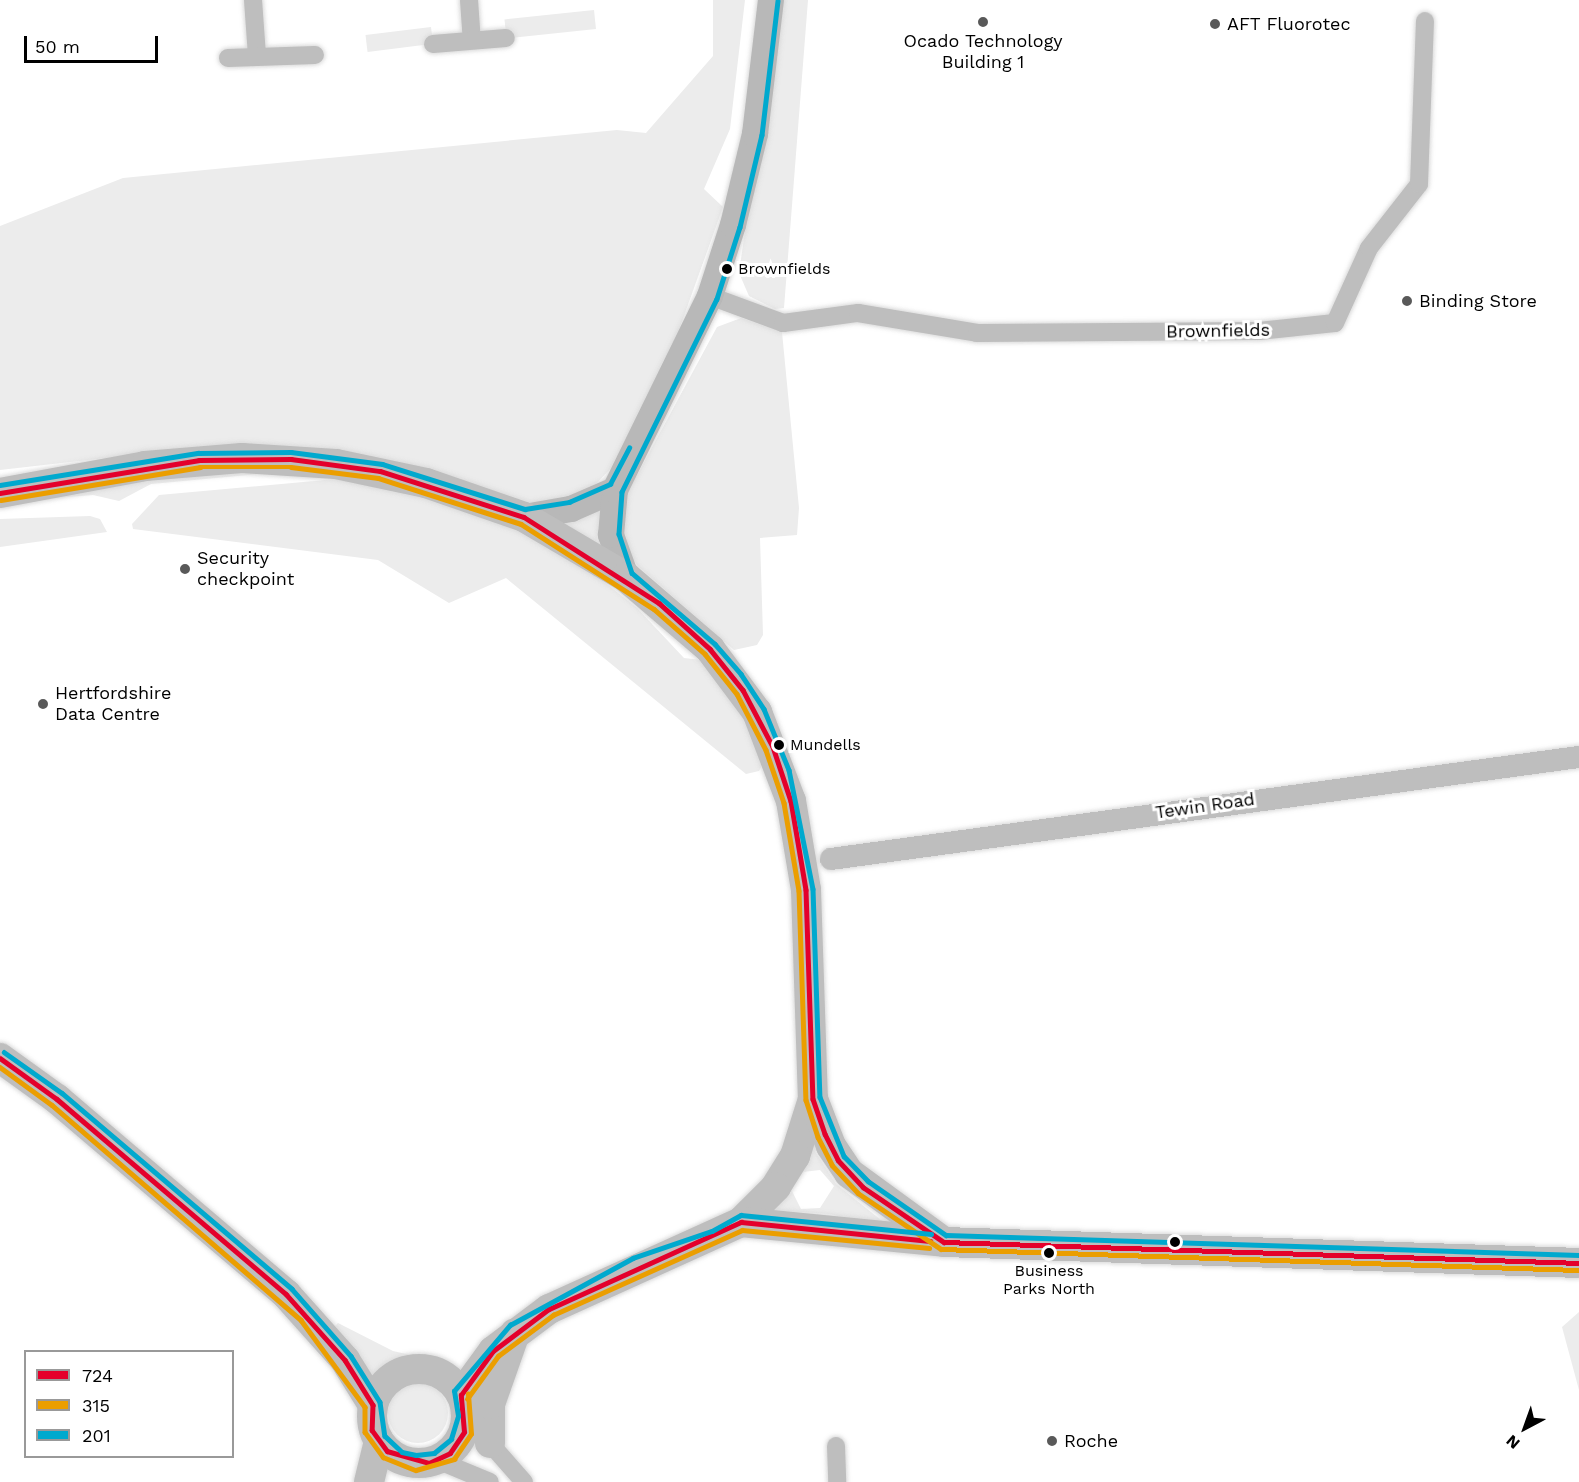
<!DOCTYPE html>
<style>
body{margin:0}
#map{position:relative;width:1579px;height:1482px;overflow:hidden;background:#fff;font-family:"Work Sans",sans-serif}
div>[style]{position:absolute}
.green>*{inset:0;background:#ececec;transform-origin:0 0}
.round{border-radius:50%}
.roads{filter:drop-shadow(0 0 2px #dbdbdb) drop-shadow(0 0 2px #dbdbdb)}
.minor>*{height:18px;margin:-9px;padding:0 9px;transform-origin:9px;border-radius:9px;background:#bebebe}
.tertiary>*{height:22px;margin:-11px;padding:0 11px;transform-origin:11px;border-radius:11px;background:#bebebe}
.secondary>*{height:26px;margin:-13px;padding:0 13px;transform-origin:13px;border-radius:13px;background:#b8b8b8}
.primary>*{height:30px;margin:-15px;padding:0 15px;transform-origin:15px;border-radius:15px;background:#bebebe}
.primary>.ring{margin:-15px;padding:0;box-sizing:content-box;background:none;border:30px solid #bebebe;border-radius:50%}
.bus-1>*{height:4.5px;margin:-2.25px;padding:0 2.25px;transform-origin:2.25px;border-radius:2.25px;background:#e4002b}
.bus-2>*{height:4.5px;margin:-2.25px;padding:0 2.25px;transform-origin:2.25px;border-radius:2.25px;background:#eb9e00}
.bus-3>*{height:4.5px;margin:-2.25px;padding:0 2.25px;transform-origin:2.25px;border-radius:2.25px;background:#00a9ce}
.dots>*{width:16px;height:16px;translate:-50% -50%;box-sizing:border-box;border:3px solid #fff;border-radius:50%}
span{translate:-50% -50%;white-space:nowrap;text-align:center;line-height:1.15;-webkit-text-stroke:6px #fff;paint-order:stroke}
.bus-label{font-size:16px;color:#000}
.left{translate:0 -50%;text-align:left}
.poi-label{font-size:18px;color:#000}
.street-label{font-size:18px;color:#000}
.legend{position:absolute;left:24px;top:1350px;width:210px;height:108px;box-sizing:border-box;background:#fff;border:2px solid #999;margin:0;padding:8px 10px;list-style:none;font-size:18px;color:#000}
.legend li{display:flex;align-items:center;gap:12px;height:30px}
.legend b{width:30px;border:2px solid #999}
.north{position:absolute;left:1495px;top:1398px;width:60px;height:60px;-webkit-text-stroke:4px #fff;paint-order:stroke;rotate:221deg;font-size:16px;font-weight:700;line-height:24px;text-align:center;color:#000}
.north::after{content:'';display:block;margin:auto;width:21px;height:27px;background:#000;clip-path:polygon(50% 0,100% 100%,50% 72%,0 100%)}
.scale{position:absolute;left:24px;top:36px;width:134px;height:27px;box-sizing:border-box;border:3px solid #000;border-top:0;padding-left:8px;font-size:18px;line-height:21px;white-space:nowrap;color:#000;-webkit-text-stroke:4px #fff;paint-order:stroke}
</style>
<div id="map">
<div class="green">
<i style="clip-path:polygon(713px 0,745px 0,730px 129px,704px 189px,723px 207px,675px 341px,619px 460px,590px 490px,551px 505px,167px 451px,0 470px,0 226px,123px 178px,617px 130px,646px 133px,713px 56px)"></i>
<i style="clip-path:polygon(778px 0,808px 0,784px 308px,775px 309px,749px 296px,739px 273px)"></i>
<i style="left:594px;top:10px;width:19px;height:90px;rotate:84deg"></i>
<i style="left:431px;top:27px;width:17px;height:66px;rotate:83deg"></i>
<i style="clip-path:polygon(741px 318px,782px 332px,799px 508px,797px 535px,760px 538px,763px 635px,757px 645px,734px 650px,638px 566px,624px 547px,621px 505px,717px 327px)"></i>
<i style="clip-path:polygon(256px 469px,259px 474px,151px 484px,119px 501px,93px 495px,42px 499px,148px 475px)"></i>
<i style="clip-path:polygon(347px 478px,384px 484px,495px 518px,584px 566px,637px 608px,684px 658px,702px 660px,729px 689px,765px 760px,759px 771px,746px 774px,506px 578px,449px 603px,378px 560px,133px 529px,132px 524px,159px 495px)"></i>
<i style="clip-path:polygon(598px 508px,603px 512px,596px 544px,564px 526px,567px 519px)"></i>
<i style="clip-path:polygon(90px 516px,100px 519px,107px 532px,0 547px,0 519px)"></i>
<i style="clip-path:polygon(evenodd,812px 1147px,836px 1184px,891px 1228px,829px 1214px,772px 1210px,812px 1147px,820px 1170px,834px 1186px,820px 1208px,801px 1209px,791px 1189px,803px 1172px,820px 1170px)"></i>
<i style="clip-path:polygon(1579px 1312px,1579px 1390px,1562px 1327px)"></i>
<i style="clip-path:polygon(338px 1323px,393px 1351px,415px 1356px,372px 1375px,335px 1326px)"></i>
<i class="round" style="left:388px;top:1383px;width:60px;height:60px"></i>
</div>
<div class="roads">
<div class="minor">
<i style="left:253px;top:0;width:56px;rotate:85.9deg"></i>
<i style="left:469px;top:0;width:39px;rotate:86deg"></i>
<i style="left:433px;top:44px;width:73px;rotate:-4.7deg"></i>
<i style="left:228px;top:58px;width:87px;rotate:-2deg"></i>
<i style="left:710px;top:296px;width:78px;rotate:20.3deg"></i>
<i style="left:783px;top:323px;width:76px;rotate:-7.6deg"></i>
<i style="left:858px;top:313px;width:121px;rotate:9.5deg"></i>
<i style="left:977px;top:333px;width:282px;rotate:-0.4deg"></i>
<i style="left:1259px;top:331px;width:76px;rotate:-6deg"></i>
<i style="left:1335px;top:323px;width:82px;rotate:-65.6deg"></i>
<i style="left:1369px;top:248px;width:81px;rotate:-52deg"></i>
<i style="left:1419px;top:184px;width:163px;rotate:-87.9deg"></i>
<i style="left:466px;top:1416px;width:88px;rotate:48.7deg"></i>
<i style="left:836px;top:1446px;width:36px;rotate:88deg"></i>
<i style="left:437px;top:1460px;width:57px;rotate:22.5deg"></i>
</div>
<div class="tertiary">
<i style="left:831px;top:859px;width:755px;rotate:-7.77deg"></i>
</div>
<div class="secondary">
<i style="left:524px;top:517px;width:48px;rotate:-9.7deg"></i>
<i style="left:571px;top:509px;width:48px;rotate:-23.4deg"></i>
<i style="left:626px;top:577px;width:45px;rotate:-109.7deg"></i>
<i style="left:611px;top:535px;width:45px;rotate:-84.9deg"></i>
<i style="left:615px;top:490px;width:216px;rotate:-63.9deg"></i>
<i style="left:710px;top:296px;width:75px;rotate:-72.1deg"></i>
<i style="left:733px;top:225px;width:94px;rotate:-76.4deg"></i>
<i style="left:755px;top:134px;width:135px;rotate:-83.2deg"></i>
</div>
<div class="primary">
<i style="left:0;top:493px;width:147px;rotate:-10.5deg"></i>
<i style="left:145px;top:466px;width:97px;rotate:-4.7deg"></i>
<i style="left:242px;top:458px;width:94px;rotate:3.7deg"></i>
<i style="left:336px;top:464px;width:92px;rotate:11.9deg"></i>
<i style="left:426px;top:483px;width:104px;rotate:19.1deg"></i>
<i style="left:524px;top:517px;width:118px;rotate:30.5deg"></i>
<i style="left:626px;top:577px;width:111px;rotate:40.6deg"></i>
<i style="left:710px;top:649px;width:79px;rotate:53.3deg"></i>
<i style="left:757px;top:712px;width:95px;rotate:69.1deg"></i>
<i style="left:791px;top:801px;width:90px;rotate:80.4deg"></i>
<i style="left:806px;top:890px;width:209px;rotate:88.1deg"></i>
<i style="left:813px;top:1099px;width:60px;rotate:107.5deg"></i>
<i style="left:795px;top:1156px;width:36px;rotate:122deg"></i>
<i style="left:776px;top:1187px;width:49px;rotate:135deg"></i>
<i style="left:741px;top:1222px;width:211px;rotate:155.6deg"></i>
<i style="left:549px;top:1309px;width:70px;rotate:143.1deg"></i>
<i style="left:493px;top:1351px;width:54px;rotate:126deg"></i>
<i style="left:0;top:1058px;width:70px;rotate:35.7deg"></i>
<i style="left:57px;top:1099px;width:301px;rotate:40.4deg"></i>
<i style="left:286px;top:1294px;width:89px;rotate:48.2deg"></i>
<i style="left:345px;top:1360px;width:53px;rotate:58.1deg"></i>
<i style="left:813px;top:1099px;width:50px;rotate:69deg"></i>
<i style="left:831px;top:1146px;width:32px;rotate:56deg"></i>
<i style="left:849px;top:1173px;width:117px;rotate:36deg"></i>
<i style="left:741px;top:1222px;width:204px;rotate:5.6deg"></i>
<i style="left:944px;top:1242px;width:635px;rotate:1.89deg"></i>
<i class="ring" style="left:372px;top:1369px;width:64px;height:64px"></i>
<i style="left:490px;top:1443px;width:39px;rotate:-90deg"></i>
<i style="left:490px;top:1404px;width:75px;rotate:-70.6deg"></i>
<i style="left:369px;top:1482px;width:42px;rotate:-76.3deg"></i>
</div>
</div>
<div class="bus-1">
<i style="left:0;top:493px;width:202px;rotate:-9.4deg"></i>
<i style="left:199px;top:460px;width:92px;rotate:-0.6deg"></i>
<i style="left:291px;top:459px;width:90px;rotate:7.7deg"></i>
<i style="left:380px;top:471px;width:151px;rotate:17.7deg"></i>
<i style="left:524px;top:517px;width:160px;rotate:32.5deg"></i>
<i style="left:659px;top:603px;width:69px;rotate:42deg"></i>
<i style="left:710px;top:649px;width:53px;rotate:51.2deg"></i>
<i style="left:743px;top:690px;width:64px;rotate:62.2deg"></i>
<i style="left:773px;top:747px;width:57px;rotate:71.6deg"></i>
<i style="left:791px;top:801px;width:90px;rotate:80.4deg"></i>
<i style="left:806px;top:890px;width:209px;rotate:88.1deg"></i>
<i style="left:813px;top:1099px;width:37px;rotate:71deg"></i>
<i style="left:825px;top:1134px;width:29px;rotate:63deg"></i>
<i style="left:838px;top:1160px;width:37px;rotate:47deg"></i>
<i style="left:863px;top:1187px;width:98px;rotate:34.2deg"></i>
<i style="left:944px;top:1242px;width:635px;rotate:1.89deg"></i>
<i style="left:0;top:1058px;width:70px;rotate:35.7deg"></i>
<i style="left:57px;top:1099px;width:301px;rotate:40.4deg"></i>
<i style="left:286px;top:1294px;width:89px;rotate:48.2deg"></i>
<i style="left:345px;top:1360px;width:53px;rotate:58.1deg"></i>
<i style="left:461px;top:1395px;width:54px;rotate:-54deg"></i>
<i style="left:493px;top:1351px;width:70px;rotate:-36.9deg"></i>
<i style="left:549px;top:1309px;width:211px;rotate:-24.4deg"></i>
<i style="left:741px;top:1222px;width:190px;rotate:5.7deg"></i>
<i style="left:373px;top:1405px;width:25px;rotate:92deg"></i>
<i style="left:372px;top:1430px;width:26px;rotate:54deg"></i>
<i style="left:387px;top:1451px;width:44px;rotate:15.9deg"></i>
<i style="left:429px;top:1463px;width:23px;rotate:-25deg"></i>
<i style="left:450px;top:1453px;width:25px;rotate:-56deg"></i>
<i style="left:464px;top:1432px;width:37px;rotate:-95deg"></i>
</div>
<div class="bus-2">
<i style="left:1px;top:500px;width:202px;rotate:-9.4deg"></i>
<i style="left:200px;top:467px;width:91px"></i>
<i style="left:291px;top:467px;width:88px;rotate:7.2deg"></i>
<i style="left:378px;top:478px;width:150px;rotate:17.8deg"></i>
<i style="left:521px;top:524px;width:158px;rotate:32.6deg"></i>
<i style="left:654px;top:609px;width:68px;rotate:41.4deg"></i>
<i style="left:705px;top:654px;width:51px;rotate:51.3deg"></i>
<i style="left:737px;top:694px;width:63px;rotate:62.6deg"></i>
<i style="left:766px;top:750px;width:56px;rotate:71.2deg"></i>
<i style="left:784px;top:803px;width:89px;rotate:80.3deg"></i>
<i style="left:799px;top:891px;width:209px;rotate:88.1deg"></i>
<i style="left:806px;top:1100px;width:39px;rotate:72deg"></i>
<i style="left:818px;top:1137px;width:31px;rotate:63deg"></i>
<i style="left:832px;top:1165px;width:38px;rotate:47deg"></i>
<i style="left:858px;top:1193px;width:100px;rotate:34deg"></i>
<i style="left:941px;top:1249px;width:638px;rotate:1.89deg"></i>
<i style="left:0;top:1067px;width:64px;rotate:36.2deg"></i>
<i style="left:52px;top:1105px;width:329px;rotate:40.8deg"></i>
<i style="left:301px;top:1320px;width:108px;rotate:53.7deg"></i>
<i style="left:365px;top:1407px;width:25px;rotate:90deg"></i>
<i style="left:365px;top:1432px;width:31px;rotate:54deg"></i>
<i style="left:383px;top:1457px;width:35px;rotate:22deg"></i>
<i style="left:416px;top:1470px;width:40px;rotate:-16deg"></i>
<i style="left:454px;top:1459px;width:30px;rotate:-56deg"></i>
<i style="left:471px;top:1434px;width:40px;rotate:-94.3deg"></i>
<i style="left:467px;top:1399px;width:53px;rotate:-54.2deg"></i>
<i style="left:498px;top:1356px;width:69px;rotate:-36.7deg"></i>
<i style="left:553px;top:1315px;width:207px;rotate:-24.2deg"></i>
<i style="left:742px;top:1230px;width:188px;rotate:5.5deg"></i>
</div>
<div class="bus-3">
<i style="left:778px;top:1px;width:135px;rotate:96.8deg"></i>
<i style="left:762px;top:135px;width:95px;rotate:103.4deg"></i>
<i style="left:740px;top:227px;width:76px;rotate:107.7deg"></i>
<i style="left:717px;top:299px;width:215px;rotate:116.2deg"></i>
<i style="left:622px;top:492px;width:42px;rotate:94.1deg"></i>
<i style="left:619px;top:534px;width:41px;rotate:71.6deg"></i>
<i style="left:632px;top:573px;width:109px;rotate:40.5deg"></i>
<i style="left:715px;top:644px;width:40px;rotate:49deg"></i>
<i style="left:741px;top:674px;width:42px;rotate:56.7deg"></i>
<i style="left:764px;top:709px;width:66px;rotate:67.7deg"></i>
<i style="left:789px;top:770px;width:121px;rotate:78.6deg"></i>
<i style="left:813px;top:889px;width:208px;rotate:88.1deg"></i>
<i style="left:820px;top:1097px;width:64px;rotate:67.9deg"></i>
<i style="left:844px;top:1156px;width:35px;rotate:46deg"></i>
<i style="left:868px;top:1181px;width:95px;rotate:34.7deg"></i>
<i style="left:946px;top:1235px;width:633px;rotate:1.81deg"></i>
<i style="left:0;top:485px;width:201px;rotate:-9.2deg"></i>
<i style="left:198px;top:453px;width:93px;rotate:-0.6deg"></i>
<i style="left:291px;top:452px;width:92px;rotate:7.5deg"></i>
<i style="left:382px;top:464px;width:150px;rotate:17.5deg"></i>
<i style="left:525px;top:509px;width:45px;rotate:-9deg"></i>
<i style="left:569px;top:502px;width:45px;rotate:-23.7deg"></i>
<i style="left:610px;top:484px;width:41px;rotate:-62.2deg"></i>
<i style="left:4px;top:1052px;width:71px;rotate:35.3deg"></i>
<i style="left:62px;top:1093px;width:302px;rotate:40.4deg"></i>
<i style="left:292px;top:1289px;width:89px;rotate:48.6deg"></i>
<i style="left:351px;top:1356px;width:54px;rotate:57.8deg"></i>
<i style="left:380px;top:1402px;width:34px;rotate:82deg"></i>
<i style="left:385px;top:1436px;width:23px;rotate:43deg"></i>
<i style="left:402px;top:1452px;width:14px;rotate:12deg"></i>
<i style="left:416px;top:1455px;width:18px;rotate:-6deg"></i>
<i style="left:434px;top:1453px;width:22px;rotate:-39deg"></i>
<i style="left:451px;top:1439px;width:24px;rotate:-73deg"></i>
<i style="left:458px;top:1416px;width:25px;rotate:-99deg"></i>
<i style="left:454px;top:1391px;width:87px;rotate:-49.7deg"></i>
<i style="left:510px;top:1325px;width:140px;rotate:-28.6deg"></i>
<i style="left:633px;top:1258px;width:83px;rotate:-18.9deg"></i>
<i style="left:712px;top:1231px;width:33px;rotate:-29deg"></i>
<i style="left:741px;top:1215px;width:191px;rotate:5.7deg"></i>
</div>
<div class="dots">
<i style="left:983px;top:22px;background:#595959"></i>
<i style="left:1215px;top:24px;background:#595959"></i>
<i style="left:727px;top:269px;background:#000"></i>
<i style="left:1407px;top:301px;background:#595959"></i>
<i style="left:185px;top:569px;background:#595959"></i>
<i style="left:43px;top:704px;background:#595959"></i>
<i style="left:779px;top:745px;background:#000"></i>
<i style="left:1175px;top:1242px;background:#000"></i>
<i style="left:1049px;top:1253px;background:#000"></i>
<i style="left:1052px;top:1441px;background:#595959"></i>
</div>
<div class="bus-label">
<span class="left" style="left:738px;top:269px">Brownfields</span>
<span class="left" style="left:790px;top:745px">Mundells</span>
<span style="left:1049px;top:1280px">Business<br>Parks North</span>
</div>
<div class="poi-label">
<span class="left" style="left:1227px;top:24px">AFT Fluorotec</span>
<span style="left:983px;top:52px">Ocado Technology<br>Building 1</span>
<span class="left" style="left:1419px;top:301px">Binding Store</span>
<span class="left" style="left:197px;top:569px">Security<br>checkpoint</span>
<span class="left" style="left:55px;top:704px">Hertfordshire<br>Data Centre</span>
<span class="left" style="left:1064px;top:1441px">Roche</span>
</div>
<div class="street-label">
<span style="left:1218px;top:331px;rotate:-1deg">Brownfields</span>
<span style="left:1205px;top:806px;rotate:-8deg">Tewin Road</span>
</div>
<ul class="legend">
<li><b style="height:8px;background:#e4002b"></b>724</li>
<li><b style="height:8px;background:#eb9e00"></b>315</li>
<li><b style="height:8px;background:#00a9ce"></b>201</li>
</ul>
<div class="north">N</div>
<div class="scale">50 m</div>
</div>
